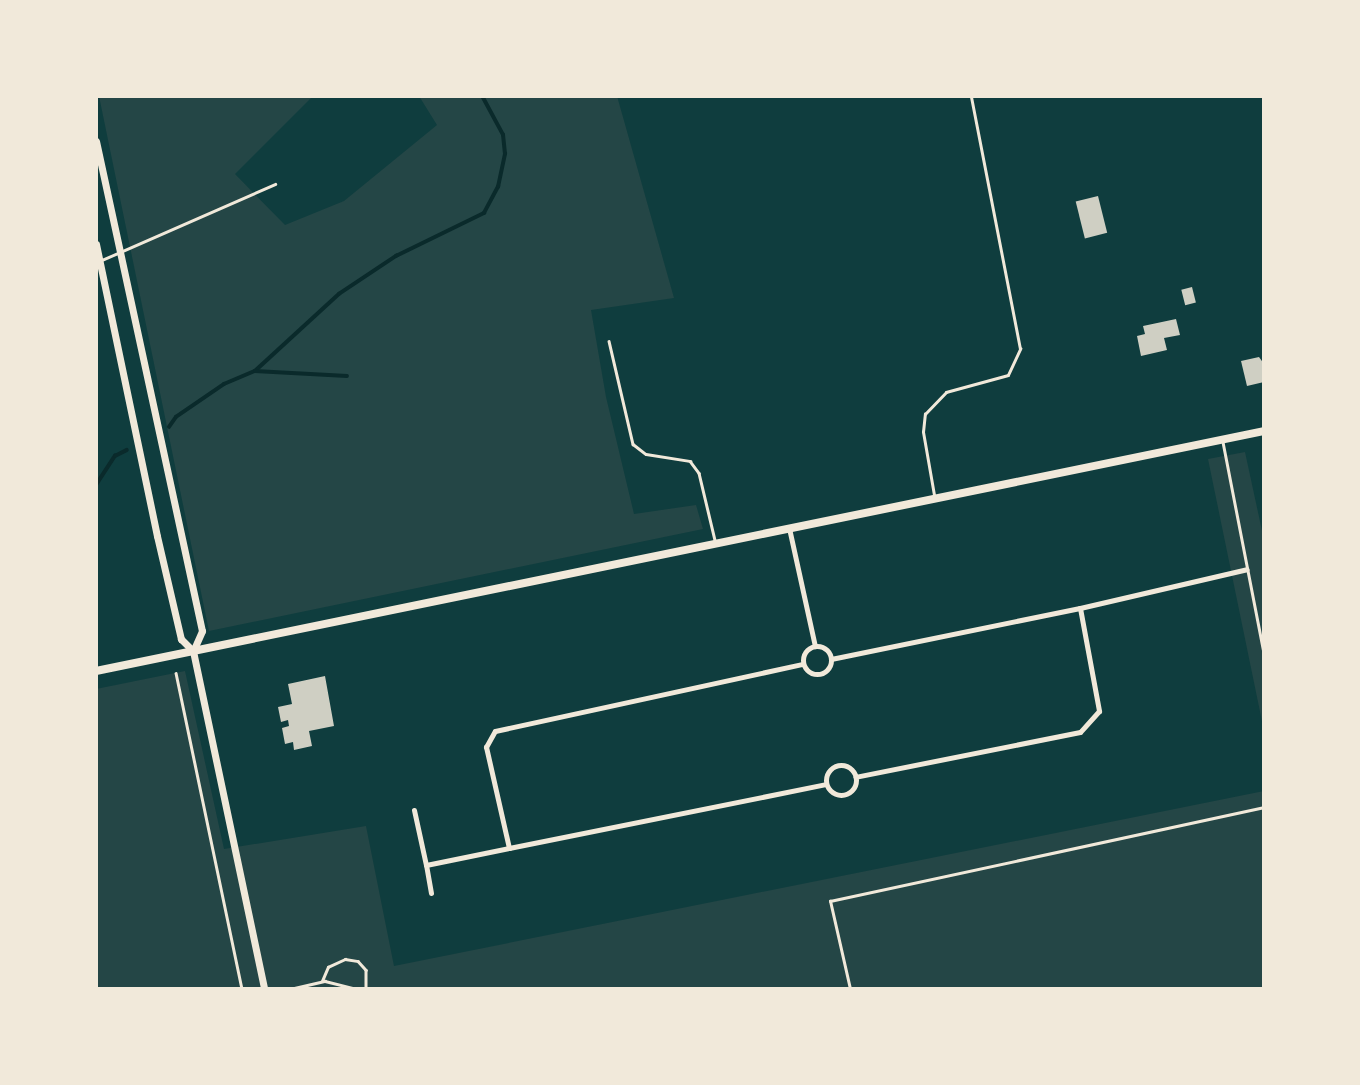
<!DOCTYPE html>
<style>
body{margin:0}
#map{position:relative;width:1360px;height:1085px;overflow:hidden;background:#0f3d3e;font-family:"Archivo Narrow",sans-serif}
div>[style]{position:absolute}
.green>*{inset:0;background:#244646}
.stream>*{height:3.5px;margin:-1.75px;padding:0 1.75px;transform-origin:1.75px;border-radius:1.75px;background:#0a2a2b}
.building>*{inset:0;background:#cfcfc3;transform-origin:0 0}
.path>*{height:2.5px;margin:-1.25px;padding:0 1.25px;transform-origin:1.25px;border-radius:1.25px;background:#f1e9da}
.service>*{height:2.5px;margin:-1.25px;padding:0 1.25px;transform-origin:1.25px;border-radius:1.25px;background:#f1e9da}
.minor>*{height:5px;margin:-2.5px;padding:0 2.5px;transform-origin:2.5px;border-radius:2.5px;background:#f1e9da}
.minor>.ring{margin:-2.5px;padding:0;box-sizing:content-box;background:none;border:5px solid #f1e9da;border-radius:50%}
.tertiary>*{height:7px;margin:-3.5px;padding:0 3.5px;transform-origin:3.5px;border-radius:3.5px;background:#f1e9da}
.secondary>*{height:8px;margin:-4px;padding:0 4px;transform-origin:4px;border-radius:4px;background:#f1e9da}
span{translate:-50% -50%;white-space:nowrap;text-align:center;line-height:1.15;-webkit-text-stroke:7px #f1e9da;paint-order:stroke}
.frame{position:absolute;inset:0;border:98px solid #f1e9da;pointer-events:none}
</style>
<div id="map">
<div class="green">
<i style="clip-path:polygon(99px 96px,313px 96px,235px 174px,285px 225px,344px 201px,437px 125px,419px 96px,617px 96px,674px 298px,591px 310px,606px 397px,634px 514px,696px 505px,703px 529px,209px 631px)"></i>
<i style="clip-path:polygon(1245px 452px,1264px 540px,1264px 731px,1208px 459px)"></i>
<i style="clip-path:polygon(185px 671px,224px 849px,366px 826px,394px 966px,1264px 791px,1264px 989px,96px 989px,96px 689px)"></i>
</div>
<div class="stream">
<i style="left:255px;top:371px;width:114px;rotate:-42.5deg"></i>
<i style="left:339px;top:294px;width:69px;rotate:-33.7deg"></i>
<i style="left:396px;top:256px;width:98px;rotate:-26deg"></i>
<i style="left:484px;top:213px;width:30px;rotate:-62deg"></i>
<i style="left:498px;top:187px;width:34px;rotate:-78deg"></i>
<i style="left:505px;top:154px;width:19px;rotate:-96deg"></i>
<i style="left:503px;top:135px;width:44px;rotate:-118.3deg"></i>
<i style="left:169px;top:427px;width:12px;rotate:-55deg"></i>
<i style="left:176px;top:417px;width:58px;rotate:-34.5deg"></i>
<i style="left:224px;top:384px;width:34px;rotate:-23deg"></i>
<i style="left:255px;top:371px;width:92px;rotate:3.1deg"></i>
<i style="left:96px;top:485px;width:35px;rotate:-57deg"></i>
<i style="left:115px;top:456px;width:13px;rotate:-27deg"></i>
</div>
<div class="building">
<i style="left:1098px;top:196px;width:38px;height:23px;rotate:76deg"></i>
<i style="left:1192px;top:287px;width:16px;height:11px;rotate:76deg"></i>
<i style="clip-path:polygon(1176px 319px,1180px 335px,1164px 338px,1167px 350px,1141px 356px,1137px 336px,1145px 334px,1143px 326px)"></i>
<i style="clip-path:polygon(1259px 357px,1264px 364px,1264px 382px,1247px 386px,1241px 361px)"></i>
<i style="clip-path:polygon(325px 676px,334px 726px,309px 731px,312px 746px,294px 750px,293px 742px,285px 744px,282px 728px,289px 726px,288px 720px,281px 722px,278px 707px,292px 704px,288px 684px)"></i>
</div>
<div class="path">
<i style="left:176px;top:673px;width:323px;rotate:78.2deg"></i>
</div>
<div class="service">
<i style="left:102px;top:260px;width:189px;rotate:-23.7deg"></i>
<i style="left:609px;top:341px;width:106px;rotate:76.9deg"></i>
<i style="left:633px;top:444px;width:16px;rotate:38deg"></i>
<i style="left:646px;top:454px;width:45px;rotate:9deg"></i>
<i style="left:690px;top:461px;width:15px;rotate:53deg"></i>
<i style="left:699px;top:473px;width:69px;rotate:76.6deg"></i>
<i style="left:1223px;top:442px;width:214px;rotate:79deg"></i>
<i style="left:934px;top:495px;width:64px;rotate:-99.9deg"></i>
<i style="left:923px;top:432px;width:18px;rotate:-84deg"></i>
<i style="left:925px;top:414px;width:30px;rotate:-46deg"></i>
<i style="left:946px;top:392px;width:64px;rotate:-15.3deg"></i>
<i style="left:1008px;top:375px;width:29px;rotate:-65deg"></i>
<i style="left:1020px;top:349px;width:258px;rotate:-101deg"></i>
<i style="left:322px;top:981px;width:15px;rotate:-67deg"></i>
<i style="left:328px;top:967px;width:19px;rotate:-25deg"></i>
<i style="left:345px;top:959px;width:13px;rotate:9deg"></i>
<i style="left:358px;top:961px;width:12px;rotate:48deg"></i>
<i style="left:366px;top:970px;width:19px;rotate:90deg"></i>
<i style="left:290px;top:989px;width:36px;rotate:-13deg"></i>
<i style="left:325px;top:981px;width:33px;rotate:14deg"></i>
<i style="left:850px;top:989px;width:90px;rotate:-102.8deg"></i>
<i style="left:830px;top:901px;width:444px;rotate:-12.2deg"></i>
</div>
<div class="minor">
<i style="left:789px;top:528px;width:121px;rotate:77.6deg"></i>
<i style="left:1080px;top:608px;width:171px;rotate:-13.1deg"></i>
<i class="ring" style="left:803px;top:646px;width:23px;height:23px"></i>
<i style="left:831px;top:659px;width:254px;rotate:-11.6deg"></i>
<i style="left:1080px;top:608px;width:105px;rotate:79.5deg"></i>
<i style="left:1099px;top:711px;width:28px;rotate:132deg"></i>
<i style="left:1080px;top:732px;width:229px;rotate:168.7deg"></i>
<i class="ring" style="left:826px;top:765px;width:25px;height:25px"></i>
<i style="left:414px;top:810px;width:56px;rotate:77.7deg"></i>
<i style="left:509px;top:848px;width:323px;rotate:-11.4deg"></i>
<i style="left:431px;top:893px;width:28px;rotate:-100deg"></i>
<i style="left:426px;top:865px;width:85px;rotate:-11.6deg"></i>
<i style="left:509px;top:848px;width:104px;rotate:-102.8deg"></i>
<i style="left:486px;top:747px;width:18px;rotate:-61deg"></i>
<i style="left:495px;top:731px;width:315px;rotate:-12.3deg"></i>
</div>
<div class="tertiary">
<i style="left:96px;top:141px;width:501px;rotate:77.79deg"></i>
<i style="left:202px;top:631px;width:22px;rotate:114deg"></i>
<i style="left:96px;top:244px;width:298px;rotate:78.2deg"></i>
<i style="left:157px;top:536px;width:106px;rotate:76.9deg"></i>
<i style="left:181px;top:639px;width:17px;rotate:45deg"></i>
<i style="left:193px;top:651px;width:345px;rotate:78.1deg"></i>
</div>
<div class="secondary">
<i style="left:96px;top:671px;width:1192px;rotate:-11.61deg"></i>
</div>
<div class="frame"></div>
</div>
